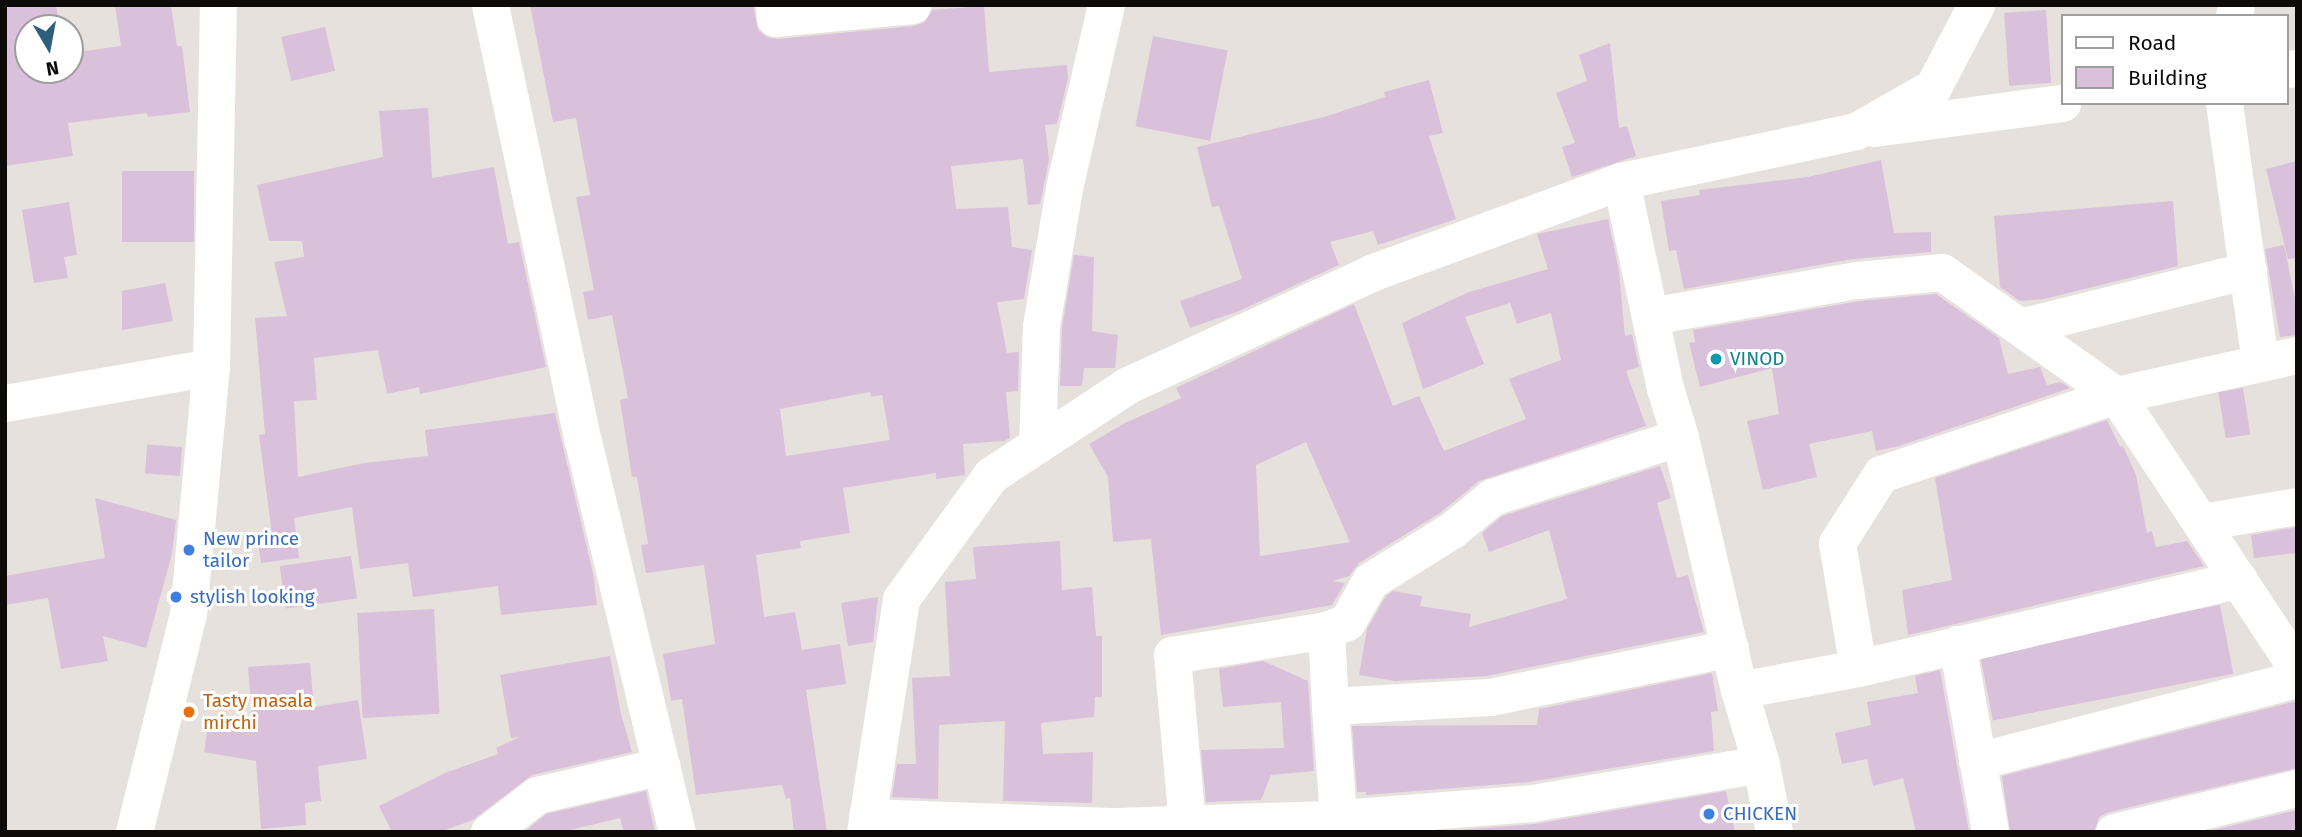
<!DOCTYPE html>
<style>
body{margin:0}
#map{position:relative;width:2302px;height:837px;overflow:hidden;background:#e7e1dd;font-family:"Fira Sans",sans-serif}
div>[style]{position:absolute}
.building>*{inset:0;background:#d9c0db;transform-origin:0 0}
.minor>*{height:37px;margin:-18.5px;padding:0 18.5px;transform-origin:18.5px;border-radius:18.5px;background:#fff}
.dots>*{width:19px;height:19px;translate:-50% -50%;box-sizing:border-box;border:4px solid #fff;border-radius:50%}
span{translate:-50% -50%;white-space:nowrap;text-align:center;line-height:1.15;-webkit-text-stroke:6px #fff;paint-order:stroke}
.culture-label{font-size:19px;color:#0d838f}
.left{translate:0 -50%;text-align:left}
.shop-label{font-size:19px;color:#366cbe}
.food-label{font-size:19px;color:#c56008}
.frame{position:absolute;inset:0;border:7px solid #0d0b0a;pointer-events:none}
.legend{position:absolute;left:2061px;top:14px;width:228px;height:91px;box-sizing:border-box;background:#fff;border:2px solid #9e9d9d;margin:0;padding:9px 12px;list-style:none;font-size:21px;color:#0d0b0a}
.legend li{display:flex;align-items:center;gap:14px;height:35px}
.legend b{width:35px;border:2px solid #9e9d9d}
.north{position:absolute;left:14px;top:14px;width:70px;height:70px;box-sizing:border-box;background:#fff;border:2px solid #9e9d9d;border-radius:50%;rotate:170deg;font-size:19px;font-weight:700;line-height:28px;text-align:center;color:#0d0b0a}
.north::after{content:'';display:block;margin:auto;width:24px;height:32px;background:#2b5f7b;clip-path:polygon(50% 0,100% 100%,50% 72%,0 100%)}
</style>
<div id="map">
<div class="building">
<i style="clip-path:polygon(5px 5px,56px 5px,60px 28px,28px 28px,28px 70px,70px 70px,70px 53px,121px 46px,115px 5px,171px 5px,177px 46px,182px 46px,190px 112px,148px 117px,147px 113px,68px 123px,73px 156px,5px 166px)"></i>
<i style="clip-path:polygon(evenodd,530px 5px,753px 5px,758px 30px,767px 37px,777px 39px,914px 26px,925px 22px,932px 10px,984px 6px,989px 72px,1067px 65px,1068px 78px,1057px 124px,1045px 125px,1049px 160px,1040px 204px,1028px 205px,1023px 159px,951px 166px,956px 209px,1008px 207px,1012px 247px,1032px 250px,1024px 299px,997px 302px,1007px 353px,1019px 352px,1018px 391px,1006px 392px,1010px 438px,1004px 441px,963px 444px,965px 475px,936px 479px,936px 473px,843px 488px,850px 533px,800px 541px,801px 548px,756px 555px,764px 617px,795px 612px,802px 650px,840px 644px,846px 684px,806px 690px,827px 832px,794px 832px,790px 798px,786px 799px,782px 785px,696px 795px,682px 699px,671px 701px,663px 654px,715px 644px,704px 565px,646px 573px,641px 545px,648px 544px,637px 477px,632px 477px,620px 400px,628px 398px,612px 315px,588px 320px,583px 292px,594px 290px,576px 197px,590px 195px,576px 118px,553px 122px,530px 5px,870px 392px,871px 397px,882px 395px,890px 440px,786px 456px,780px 409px,870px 392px)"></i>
<i style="left:2046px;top:10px;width:73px;height:42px;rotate:86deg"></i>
<i style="left:325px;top:27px;width:45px;height:45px;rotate:77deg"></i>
<i style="left:1153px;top:36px;width:76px;height:92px;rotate:11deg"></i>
<i style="clip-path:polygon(1610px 43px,1619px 128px,1627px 126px,1636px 156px,1572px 177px,1562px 147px,1575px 143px,1556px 93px,1587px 81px,1579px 55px)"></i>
<i style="clip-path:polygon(1429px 80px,1443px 133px,1429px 136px,1456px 219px,1378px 245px,1373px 231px,1330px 242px,1339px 265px,1239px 311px,1190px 328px,1180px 301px,1242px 279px,1219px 206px,1212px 207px,1197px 147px,1324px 117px,1385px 97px,1384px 92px)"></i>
<i style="clip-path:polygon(428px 108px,432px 178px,494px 167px,508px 244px,519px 242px,546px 367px,420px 394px,419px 387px,387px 394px,378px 350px,314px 358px,317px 400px,294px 401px,298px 477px,364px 463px,428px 456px,425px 430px,555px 413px,593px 573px,597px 605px,501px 615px,498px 586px,413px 597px,408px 563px,360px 569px,352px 507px,294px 518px,299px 558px,261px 563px,257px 536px,272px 534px,259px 435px,265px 434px,255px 318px,287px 316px,274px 262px,304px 257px,302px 241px,269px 241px,257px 185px,383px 157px,379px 111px)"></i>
<i style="clip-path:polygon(1881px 160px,1894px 233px,1931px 232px,1931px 252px,1853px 259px,1684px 289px,1676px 250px,1669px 251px,1661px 201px,1700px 195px,1699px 190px,1808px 177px)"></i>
<i style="clip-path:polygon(2297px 161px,2297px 258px,2288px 259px,2266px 169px)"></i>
<i style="left:122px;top:171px;width:72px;height:71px"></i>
<i style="clip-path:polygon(2173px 201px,2178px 266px,2044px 299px,2020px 301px,2000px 287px,1994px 216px)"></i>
<i style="clip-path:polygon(69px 202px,77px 255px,64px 257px,68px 278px,34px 283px,22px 210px)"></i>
<i style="clip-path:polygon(evenodd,1608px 219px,1619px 271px,1625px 336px,1632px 334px,1639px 367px,1626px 371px,1646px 426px,1479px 481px,1440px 513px,1359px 563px,1349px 576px,1333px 581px,1345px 583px,1332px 605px,1161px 635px,1151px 539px,1113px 542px,1108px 477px,1089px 444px,1125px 423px,1181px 398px,1176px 388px,1354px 304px,1393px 406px,1419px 396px,1444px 451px,1526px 419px,1509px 379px,1561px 360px,1551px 313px,1517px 324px,1510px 303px,1465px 317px,1484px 364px,1423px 389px,1402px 323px,1469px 292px,1548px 269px,1537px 234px,1608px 219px,1306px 442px,1350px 542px,1260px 556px,1256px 465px,1306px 442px)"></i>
<i style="clip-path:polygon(2284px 245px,2297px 308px,2297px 335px,2280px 337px,2265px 249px)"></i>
<i style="clip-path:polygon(1074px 255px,1094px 257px,1092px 331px,1118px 335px,1115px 368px,1084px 368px,1082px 386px,1060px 386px,1062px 328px)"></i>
<i style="clip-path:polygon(165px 283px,173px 321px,122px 330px,122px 291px)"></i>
<i style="clip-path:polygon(1936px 294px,1999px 338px,2008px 374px,2040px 367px,2047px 385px,2061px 382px,2070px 388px,1899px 446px,1876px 451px,1872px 431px,1809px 444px,1817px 477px,1763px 490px,1747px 421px,1779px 414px,1772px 368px,1700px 387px,1689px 343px,1695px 342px,1693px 330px,1860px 301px)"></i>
<i style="left:2243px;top:388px;width:47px;height:25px;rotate:81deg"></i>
<i style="clip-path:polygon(2107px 420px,2120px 447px,2123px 446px,2136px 475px,2147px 533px,2152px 531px,2156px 547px,2187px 541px,2204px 566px,1908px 635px,1902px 590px,1952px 580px,1935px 478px)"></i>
<i style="left:182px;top:447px;width:29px;height:35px;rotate:94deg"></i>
<i style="clip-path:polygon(1660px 466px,1671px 498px,1657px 503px,1677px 578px,1688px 575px,1704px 632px,1487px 676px,1395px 681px,1359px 675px,1367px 629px,1386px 596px,1393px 591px,1422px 596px,1420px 606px,1471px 614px,1469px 627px,1567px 599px,1549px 530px,1489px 552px,1482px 533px,1502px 516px)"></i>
<i style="clip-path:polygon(95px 498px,176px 520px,172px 554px,146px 648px,103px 636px,108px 661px,61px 669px,48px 598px,5px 605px,5px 576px,105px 558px)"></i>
<i style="clip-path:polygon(2297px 527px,2297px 553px,2254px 558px,2251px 535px)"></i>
<i style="clip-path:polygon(1060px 541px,1062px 590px,1092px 587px,1096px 636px,1102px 636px,1102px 697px,1095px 697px,1094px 717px,1041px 723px,1043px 754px,1093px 752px,1092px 803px,1003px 801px,1005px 721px,939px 725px,938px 799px,892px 797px,897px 764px,916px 764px,912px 678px,950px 676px,945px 582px,976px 579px,973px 547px)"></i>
<i style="left:351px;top:556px;width:43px;height:72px;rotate:82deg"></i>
<i style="clip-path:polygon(878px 597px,873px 642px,848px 646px,841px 603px)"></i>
<i style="left:2220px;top:605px;width:70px;height:245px;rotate:79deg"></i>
<i style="left:434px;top:609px;width:105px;height:77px;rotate:87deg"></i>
<i style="clip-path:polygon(610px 656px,621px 714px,632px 752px,532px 775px,473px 820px,440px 832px,392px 832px,379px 806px,445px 773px,498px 754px,496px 748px,520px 737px,511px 738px,500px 675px)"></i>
<i style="clip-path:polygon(1263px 661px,1308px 681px,1314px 771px,1271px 775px,1261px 800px,1206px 802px,1201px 750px,1284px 748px,1281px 702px,1223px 707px,1219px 669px)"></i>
<i style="clip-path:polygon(310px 663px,314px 707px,358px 700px,367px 759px,318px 766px,321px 801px,305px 803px,306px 825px,261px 829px,256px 761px,204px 752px,209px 721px,253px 728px,248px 667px)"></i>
<i style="clip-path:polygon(1940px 670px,1957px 766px,1969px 832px,1916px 832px,1903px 778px,1873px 786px,1867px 759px,1842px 764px,1835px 733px,1871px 725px,1867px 702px,1918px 693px,1915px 676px)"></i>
<i style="clip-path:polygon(1712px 673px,1718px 711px,1711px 712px,1714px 751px,1529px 782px,1366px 795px,1366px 792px,1357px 792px,1352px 726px,1537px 725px,1539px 709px)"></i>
<i style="clip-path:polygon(2297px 701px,2297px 768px,2109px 812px,2099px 817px,2094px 832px,2010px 832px,2002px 776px)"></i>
<i style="clip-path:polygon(646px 791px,655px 832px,624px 832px,620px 818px,562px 832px,524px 832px,546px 814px)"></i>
<i style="clip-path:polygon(1726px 791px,1735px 832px,1434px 832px,1535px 824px)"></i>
<i style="clip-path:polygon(2297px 810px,2297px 832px,2205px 832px)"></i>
</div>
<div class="minor">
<i style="left:490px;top:5px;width:446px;rotate:78deg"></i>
<i style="left:583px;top:441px;width:402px;rotate:76.5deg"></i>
<i style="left:774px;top:5px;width:13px;rotate:86deg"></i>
<i style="left:775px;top:18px;width:138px;rotate:-5.4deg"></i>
<i style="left:2234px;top:16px;width:11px;rotate:-80deg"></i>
<i style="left:2286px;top:69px;width:11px;rotate:-5deg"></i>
<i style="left:2224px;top:103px;width:262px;rotate:82.1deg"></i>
<i style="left:1874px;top:128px;width:190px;rotate:-7.6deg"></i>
<i style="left:1621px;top:181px;width:212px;rotate:78deg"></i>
<i style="left:1665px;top:388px;width:51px;rotate:73deg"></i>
<i style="left:1680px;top:437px;width:260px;rotate:76.9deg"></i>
<i style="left:1739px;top:690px;width:77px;rotate:73.4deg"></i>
<i style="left:1761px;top:764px;width:69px;rotate:79.2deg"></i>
<i style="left:1650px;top:316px;width:210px;rotate:-9.9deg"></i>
<i style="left:1857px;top:280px;width:85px;rotate:-5.4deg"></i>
<i style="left:1942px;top:272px;width:213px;rotate:35.3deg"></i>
<i style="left:2116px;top:395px;width:185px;rotate:-12.5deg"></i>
<i style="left:2020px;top:327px;width:235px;rotate:-14deg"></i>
<i style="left:5px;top:403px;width:209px;rotate:-9.9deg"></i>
<i style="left:1037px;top:445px;width:119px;rotate:-88.1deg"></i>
<i style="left:1041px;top:326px;width:140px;rotate:-80.5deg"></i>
<i style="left:1064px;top:188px;width:188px;rotate:-77.1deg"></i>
<i style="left:2202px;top:522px;width:96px;rotate:-9.6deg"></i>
<i style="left:1326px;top:630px;width:22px;rotate:-21deg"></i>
<i style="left:1347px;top:622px;width:47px;rotate:-60.7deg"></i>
<i style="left:1370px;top:581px;width:97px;rotate:-31.9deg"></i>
<i style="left:1452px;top:530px;width:52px;rotate:-39.5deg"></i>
<i style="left:1492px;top:497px;width:197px;rotate:-17.7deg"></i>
<i style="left:1957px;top:644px;width:191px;rotate:80deg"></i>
<i style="left:1858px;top:668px;width:127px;rotate:-99.5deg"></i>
<i style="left:1837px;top:543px;width:82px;rotate:-57.5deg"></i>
<i style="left:1881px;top:474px;width:248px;rotate:-18.6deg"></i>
<i style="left:2116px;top:395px;width:328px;rotate:56.5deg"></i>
<i style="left:1739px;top:690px;width:121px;rotate:-10.5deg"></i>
<i style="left:1858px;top:668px;width:391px;rotate:-13.1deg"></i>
<i style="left:1977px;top:761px;width:330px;rotate:-14.4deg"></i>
<i style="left:867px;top:817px;width:250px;rotate:2.1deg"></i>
<i style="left:1117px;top:826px;width:212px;rotate:-1.9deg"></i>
<i style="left:1329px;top:819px;width:204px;rotate:-4.5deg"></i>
<i style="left:1532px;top:803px;width:232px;rotate:-9.7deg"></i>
<i style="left:1187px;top:824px;width:170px;rotate:-95.1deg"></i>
<i style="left:1172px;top:655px;width:156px;rotate:-9.2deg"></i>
<i style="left:1326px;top:630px;width:76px;rotate:87deg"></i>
<i style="left:134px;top:832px;width:225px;rotate:-76.1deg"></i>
<i style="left:188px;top:614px;width:248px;rotate:-84.7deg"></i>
<i style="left:211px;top:367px;width:362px;rotate:-88.9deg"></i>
<i style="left:489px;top:832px;width:61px;rotate:-37.6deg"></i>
<i style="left:537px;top:795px;width:128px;rotate:-13.1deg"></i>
<i style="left:865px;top:832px;width:236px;rotate:-81.2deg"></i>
<i style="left:901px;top:599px;width:153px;rotate:-54deg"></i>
<i style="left:991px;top:475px;width:164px;rotate:-33.3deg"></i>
<i style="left:1128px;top:385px;width:268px;rotate:-24.7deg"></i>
<i style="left:1371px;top:273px;width:266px;rotate:-20.2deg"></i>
<i style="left:1621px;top:181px;width:240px;rotate:-12deg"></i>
<i style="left:1856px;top:131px;width:89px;rotate:-29.7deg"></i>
<i style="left:1933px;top:87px;width:93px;rotate:-62.3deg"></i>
<i style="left:1339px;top:832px;width:126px;rotate:-94.1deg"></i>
<i style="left:1330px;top:706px;width:160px;rotate:-3.2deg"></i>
<i style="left:1490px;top:697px;width:245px;rotate:-11.5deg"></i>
<i style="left:2114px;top:832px;width:188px;rotate:-13.5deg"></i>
</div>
<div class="dots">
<i style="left:1716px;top:359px;background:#0f9aa8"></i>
<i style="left:189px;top:550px;background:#3f7fe0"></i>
<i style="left:176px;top:597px;background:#3f7fe0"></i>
<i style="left:189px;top:712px;background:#e8710a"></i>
<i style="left:1709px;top:814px;background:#3f7fe0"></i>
</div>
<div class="culture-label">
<span class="left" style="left:1730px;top:359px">VINOD</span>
</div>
<div class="shop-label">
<span class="left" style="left:203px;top:550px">New prince<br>tailor</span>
<span class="left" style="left:190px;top:597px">stylish looking</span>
<span class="left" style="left:1723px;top:814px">CHICKEN</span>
</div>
<div class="food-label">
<span class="left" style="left:203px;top:712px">Tasty masala<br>mirchi</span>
</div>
<div class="frame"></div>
<ul class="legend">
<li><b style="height:9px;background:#fff"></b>Road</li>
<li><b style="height:19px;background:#d9c0db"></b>Building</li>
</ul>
<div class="north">N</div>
</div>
